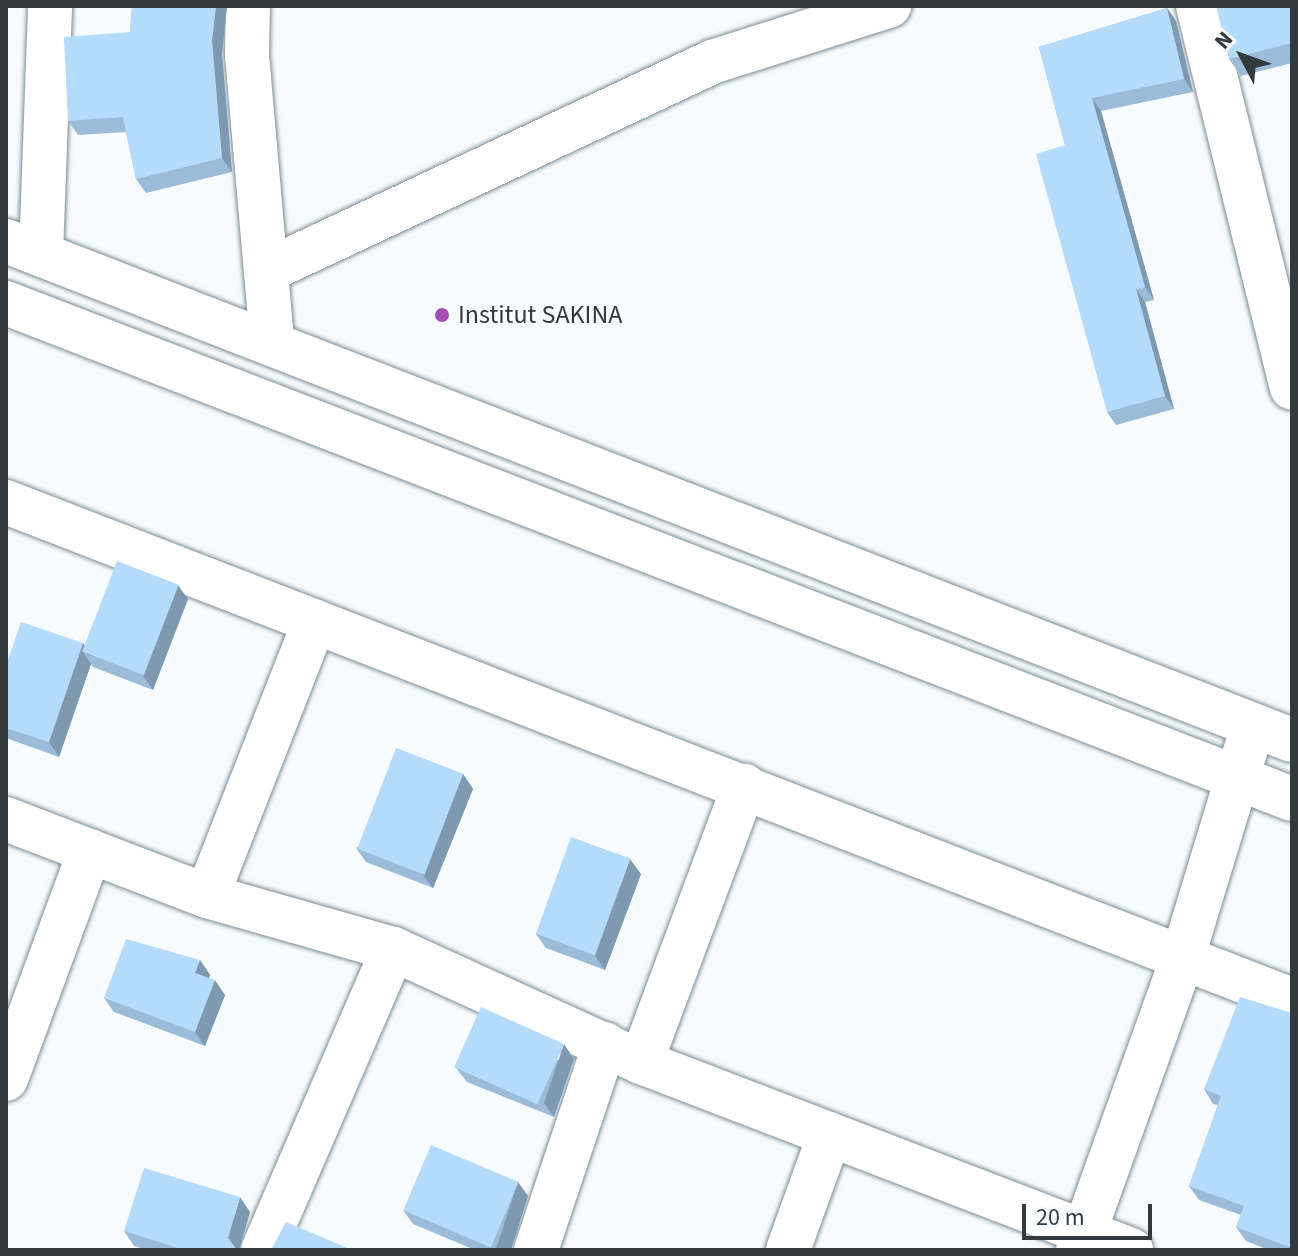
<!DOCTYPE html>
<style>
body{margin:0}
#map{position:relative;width:1298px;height:1256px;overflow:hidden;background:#f7fbfd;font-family:"Source Sans 3",sans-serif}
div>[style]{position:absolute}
.roads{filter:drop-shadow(0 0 2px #798c95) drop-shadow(0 0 2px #798c95)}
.minor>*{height:44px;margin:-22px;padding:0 22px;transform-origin:22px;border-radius:22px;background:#fff}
.tertiary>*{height:44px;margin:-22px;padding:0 22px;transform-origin:22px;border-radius:22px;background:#fff}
.primary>*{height:44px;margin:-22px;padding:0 22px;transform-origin:22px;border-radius:22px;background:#fff}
.wall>*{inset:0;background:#9bbbd9}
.shaded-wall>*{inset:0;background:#7e99b0}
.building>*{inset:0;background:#b4dafc;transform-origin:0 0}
.dots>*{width:22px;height:22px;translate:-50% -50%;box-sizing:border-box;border:4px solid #f7fbfd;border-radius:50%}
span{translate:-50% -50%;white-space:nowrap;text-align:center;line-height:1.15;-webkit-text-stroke:6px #f7fbfd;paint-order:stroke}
.poi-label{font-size:26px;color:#323a3e}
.left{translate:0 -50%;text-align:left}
.frame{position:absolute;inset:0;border:8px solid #323a3e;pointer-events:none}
.north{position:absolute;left:1202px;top:16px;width:80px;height:80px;-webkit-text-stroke:6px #f7fbfd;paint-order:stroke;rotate:311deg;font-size:22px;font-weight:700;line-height:32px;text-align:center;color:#323a3e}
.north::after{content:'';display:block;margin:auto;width:28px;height:36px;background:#323a3e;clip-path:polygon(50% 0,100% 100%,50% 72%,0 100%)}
.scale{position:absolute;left:1022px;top:1204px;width:130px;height:36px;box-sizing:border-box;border:4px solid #323a3e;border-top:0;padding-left:10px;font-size:24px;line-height:28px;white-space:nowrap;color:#323a3e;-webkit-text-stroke:6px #f7fbfd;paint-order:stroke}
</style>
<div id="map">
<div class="roads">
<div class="minor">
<i style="left:248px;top:6px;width:49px;rotate:91.2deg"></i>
<i style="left:247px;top:55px;width:287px;rotate:85deg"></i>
<i style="left:1198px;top:6px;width:393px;rotate:76.2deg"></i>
<i style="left:41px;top:254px;width:248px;rotate:-87.9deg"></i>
<i style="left:266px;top:271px;width:493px;rotate:-25.1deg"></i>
<i style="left:712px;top:62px;width:186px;rotate:-17.6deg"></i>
<i style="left:6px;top:502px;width:1379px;rotate:21.17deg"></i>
<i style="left:6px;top:819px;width:215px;rotate:21deg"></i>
<i style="left:207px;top:896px;width:193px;rotate:15.9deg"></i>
<i style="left:393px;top:949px;width:273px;rotate:24.5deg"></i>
<i style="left:641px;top:1062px;width:525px;rotate:20.99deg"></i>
<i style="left:207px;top:896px;width:295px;rotate:-68.6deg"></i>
<i style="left:641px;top:1062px;width:295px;rotate:-69.5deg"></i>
<i style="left:6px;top:1079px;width:243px;rotate:-69.8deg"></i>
<i style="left:263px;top:1250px;width:328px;rotate:-66.6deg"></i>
<i style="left:536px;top:1250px;width:217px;rotate:-71.5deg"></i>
<i style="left:788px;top:1250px;width:123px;rotate:-70.1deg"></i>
</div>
<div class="tertiary">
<i style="left:1078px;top:1250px;width:312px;rotate:-70.3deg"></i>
<i style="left:1183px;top:956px;width:241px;rotate:-73.1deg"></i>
</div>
<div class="primary">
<i style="left:6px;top:241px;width:1379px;rotate:21.21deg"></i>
<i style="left:6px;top:303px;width:1378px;rotate:21.09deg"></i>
</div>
</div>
<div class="wall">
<i style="clip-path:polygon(132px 6px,227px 6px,222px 54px,232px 172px,146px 193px,136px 179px,126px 132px,78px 135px,68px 121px,130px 32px)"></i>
<i style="clip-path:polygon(1292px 6px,1292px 63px,1241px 76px,1229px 59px)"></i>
<i style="clip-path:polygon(1167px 8px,1176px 21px,1193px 92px,1101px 111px,1154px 300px,1145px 302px,1174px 409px,1116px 425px,1107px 412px,1065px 145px,1039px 47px)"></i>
<i style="clip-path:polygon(188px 599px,153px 690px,93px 667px,91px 664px,59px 757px,6px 738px,6px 665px,83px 643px,85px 646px)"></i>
<i style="clip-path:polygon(463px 774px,473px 789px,433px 888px,366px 862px,356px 848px)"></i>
<i style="clip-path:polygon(641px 874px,605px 970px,546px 948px,536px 934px)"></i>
<i style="clip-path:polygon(200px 960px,210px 975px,209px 978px,225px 995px,205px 1046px,114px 1012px,104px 998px)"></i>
<i style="clip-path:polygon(1292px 1013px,1292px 1250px,1269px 1250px,1246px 1241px,1236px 1227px,1241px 1215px,1199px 1200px,1189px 1186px,1218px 1105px,1213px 1104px,1204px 1089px)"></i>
<i style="clip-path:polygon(574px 1059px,554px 1117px,467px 1082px,456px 1068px)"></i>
<i style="clip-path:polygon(518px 1182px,528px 1196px,511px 1250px,475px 1250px,413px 1224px,403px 1210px)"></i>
<i style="clip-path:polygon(250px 1212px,239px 1250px,148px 1250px,134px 1246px,124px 1231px)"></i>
</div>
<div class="shaded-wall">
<i style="clip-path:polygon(216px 6px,227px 6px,222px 54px,232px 172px,222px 158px,212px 41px)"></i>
<i style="clip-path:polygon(1167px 8px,1176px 21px,1193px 92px,1184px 79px)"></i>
<i style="clip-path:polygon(1092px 98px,1101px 111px,1154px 300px,1145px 287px)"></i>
<i style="clip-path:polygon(1136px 289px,1145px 302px,1174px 409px,1165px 396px)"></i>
<i style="clip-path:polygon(178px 585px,188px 599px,153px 690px,143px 676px)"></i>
<i style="clip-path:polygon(83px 643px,92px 656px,83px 652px,91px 664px,59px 757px,49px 742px)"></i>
<i style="clip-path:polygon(463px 774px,473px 789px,433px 888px,422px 874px)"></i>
<i style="clip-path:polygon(630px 859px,641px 874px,605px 970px,595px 956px)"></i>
<i style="clip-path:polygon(200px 960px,210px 975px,205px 987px,195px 973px)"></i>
<i style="clip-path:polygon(215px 980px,225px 995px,205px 1046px,195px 1032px)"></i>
<i style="clip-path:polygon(564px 1044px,574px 1059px,554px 1117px,544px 1103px)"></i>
<i style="clip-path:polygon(518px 1182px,528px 1196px,511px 1250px,497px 1250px,496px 1249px)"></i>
<i style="clip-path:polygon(240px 1197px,250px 1212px,239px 1250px,237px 1250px,228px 1238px)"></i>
</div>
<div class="building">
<i style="clip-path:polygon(132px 6px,216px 6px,212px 41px,222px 158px,136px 179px,123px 117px,68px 121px,64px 37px,130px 32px)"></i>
<i style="clip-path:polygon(1216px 6px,1292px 6px,1292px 43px,1229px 59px)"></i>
<i style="clip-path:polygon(1167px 8px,1184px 79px,1092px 98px,1145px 287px,1136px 289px,1165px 396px,1107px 412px,1036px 154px,1065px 145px,1039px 47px)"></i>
<i style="left:117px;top:561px;width:66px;height:97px;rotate:21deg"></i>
<i style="clip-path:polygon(21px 622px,83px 643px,49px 742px,6px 728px,6px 665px)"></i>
<i style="left:396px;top:748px;width:72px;height:108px;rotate:21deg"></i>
<i style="left:571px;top:837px;width:63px;height:103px;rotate:20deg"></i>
<i style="clip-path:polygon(126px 939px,200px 960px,195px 973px,215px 980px,195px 1032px,104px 998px)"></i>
<i style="clip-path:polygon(1240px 997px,1292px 1013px,1292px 1248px,1236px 1227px,1244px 1206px,1189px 1186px,1221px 1096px,1204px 1089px)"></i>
<i style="left:481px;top:1007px;width:91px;height:66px;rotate:24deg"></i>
<i style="left:431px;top:1145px;width:95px;height:71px;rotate:23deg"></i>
<i style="clip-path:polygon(144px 1168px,240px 1197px,228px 1238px,237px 1250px,184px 1250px,124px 1231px)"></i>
<i style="clip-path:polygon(286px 1222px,352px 1250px,271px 1250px)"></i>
</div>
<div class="dots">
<i style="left:442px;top:315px;background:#a54cb8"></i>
</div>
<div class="poi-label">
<span class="left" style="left:458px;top:315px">Institut SAKINA</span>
</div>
<div class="frame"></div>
<div class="north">N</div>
<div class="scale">20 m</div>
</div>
